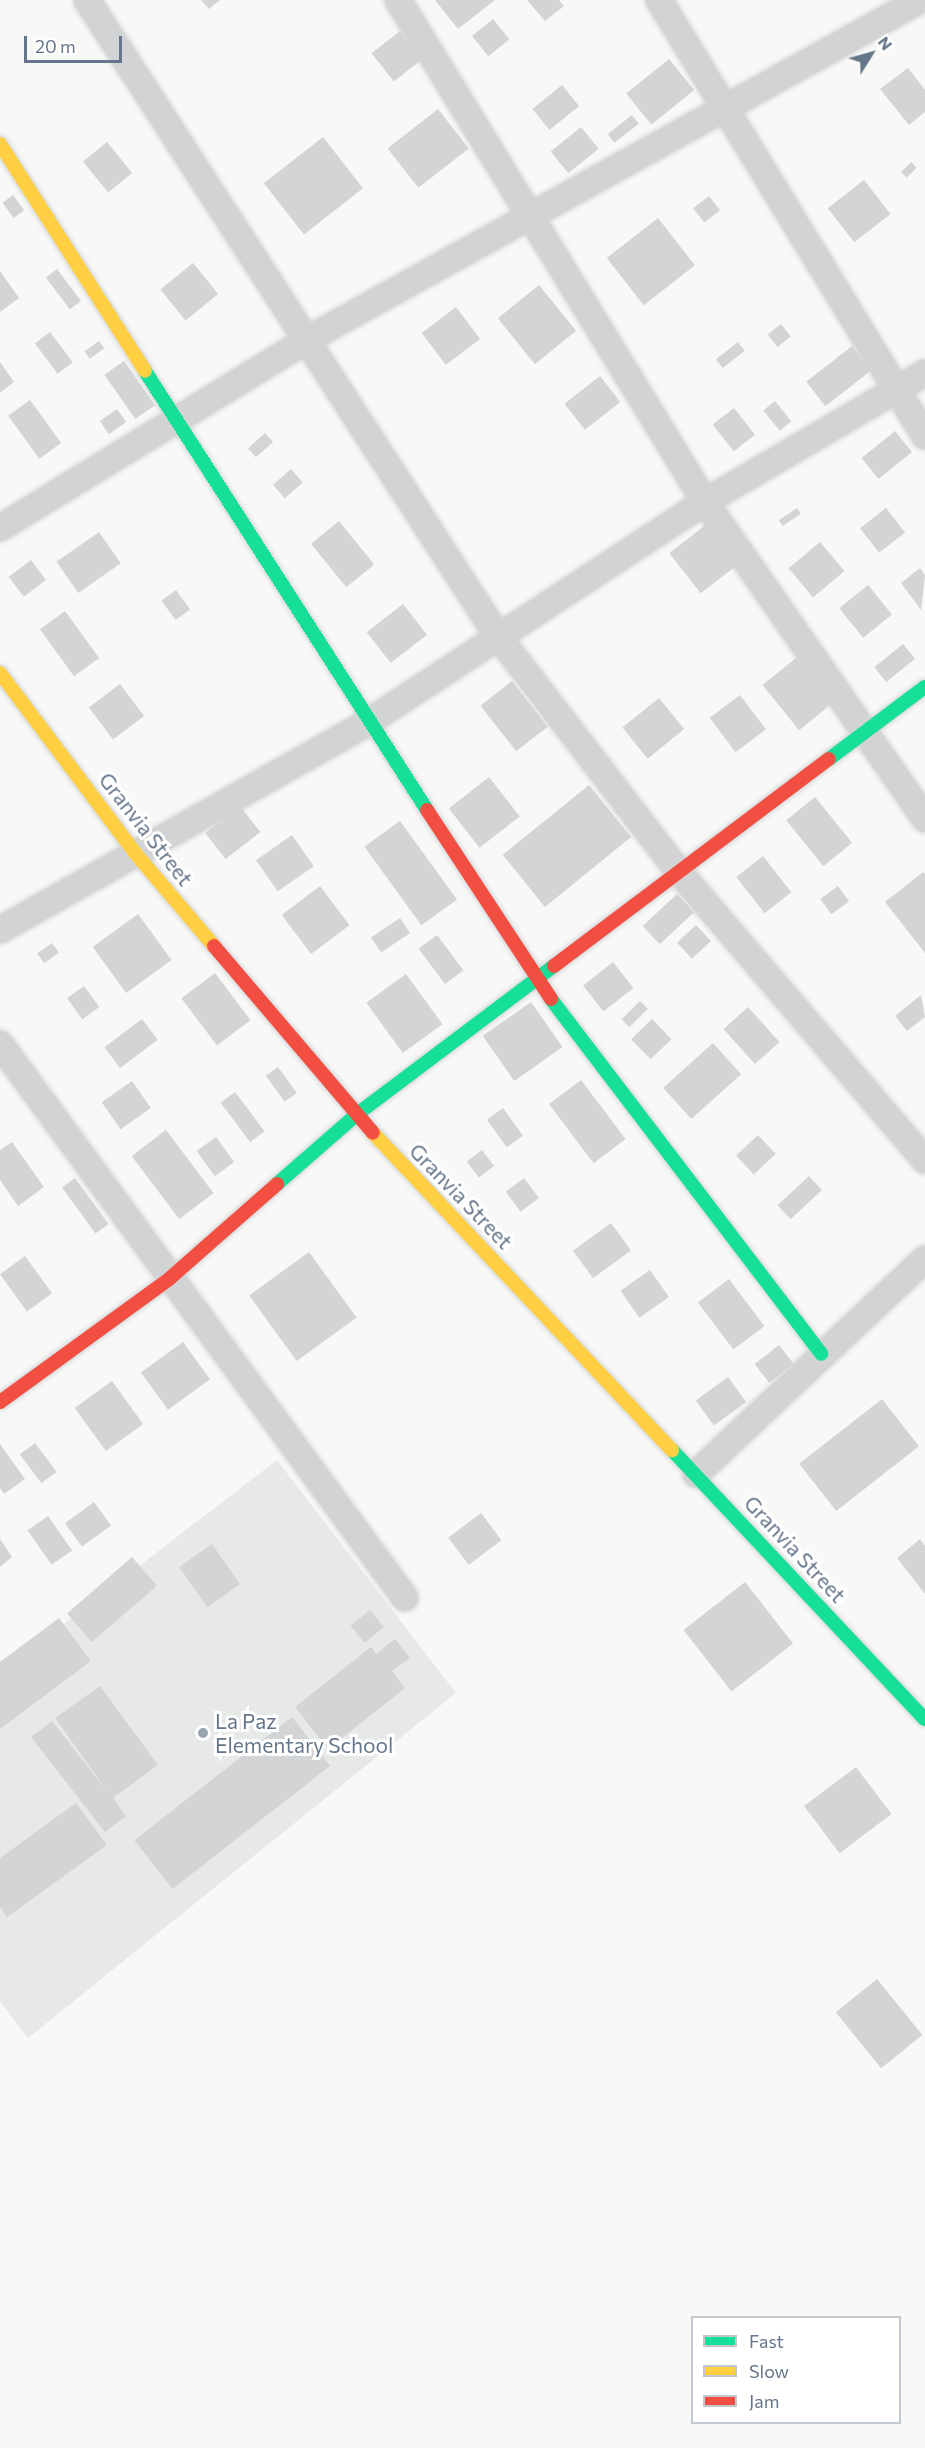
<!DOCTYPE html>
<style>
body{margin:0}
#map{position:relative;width:925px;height:2448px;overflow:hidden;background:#f8f8f7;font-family:Commissioner,sans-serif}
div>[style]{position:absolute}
.built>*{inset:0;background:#e7e8e8}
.building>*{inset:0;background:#d3d4d5;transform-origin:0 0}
.roads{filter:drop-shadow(0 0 2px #d3d5d7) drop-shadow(0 0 2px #d3d5d7)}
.street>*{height:26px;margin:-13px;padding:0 13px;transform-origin:13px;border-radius:13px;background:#d2d3d4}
.fast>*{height:14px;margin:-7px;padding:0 7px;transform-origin:7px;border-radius:7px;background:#16e098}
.slow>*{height:14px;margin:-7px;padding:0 7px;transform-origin:7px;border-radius:7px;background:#ffcf43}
.jam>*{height:14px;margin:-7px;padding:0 7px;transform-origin:7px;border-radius:7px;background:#f24e42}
.dots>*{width:16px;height:16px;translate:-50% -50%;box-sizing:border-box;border:3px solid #fff;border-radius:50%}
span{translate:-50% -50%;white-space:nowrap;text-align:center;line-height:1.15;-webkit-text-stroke:6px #fff;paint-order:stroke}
.street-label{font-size:21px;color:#65768a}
.poi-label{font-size:21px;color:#65768a}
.left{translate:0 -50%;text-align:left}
.legend{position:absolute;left:691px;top:2316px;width:210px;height:108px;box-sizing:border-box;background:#fff;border:2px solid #c1c8d0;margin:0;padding:8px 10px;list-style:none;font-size:18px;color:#65768a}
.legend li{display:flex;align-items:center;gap:12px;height:30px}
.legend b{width:30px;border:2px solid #c1c8d0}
.north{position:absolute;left:841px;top:24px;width:60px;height:60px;-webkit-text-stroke:4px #fff;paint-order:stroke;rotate:53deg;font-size:16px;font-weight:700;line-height:24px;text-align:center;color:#65768a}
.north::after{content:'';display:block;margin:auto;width:21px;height:27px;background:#65768a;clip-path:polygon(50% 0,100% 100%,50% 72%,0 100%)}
.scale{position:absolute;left:24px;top:36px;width:98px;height:27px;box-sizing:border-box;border:3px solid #65768a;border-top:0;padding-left:8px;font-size:18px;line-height:21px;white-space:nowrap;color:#65768a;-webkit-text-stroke:4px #fff;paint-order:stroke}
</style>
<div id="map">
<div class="built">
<i style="clip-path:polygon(277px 1460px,456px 1693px,28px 2038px,0 2001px,0 1673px)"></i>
</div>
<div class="building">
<i style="clip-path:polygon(201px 0,220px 0,209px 9px)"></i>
<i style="clip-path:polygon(435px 0,495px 0,458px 29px)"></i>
<i style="clip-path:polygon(527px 0,559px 0,564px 6px,545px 21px)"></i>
<i style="left:493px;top:19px;width:26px;height:27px;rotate:51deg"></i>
<i style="left:400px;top:31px;width:36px;height:36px;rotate:52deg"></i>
<i style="left:669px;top:59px;width:40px;height:55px;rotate:51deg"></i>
<i style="clip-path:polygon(908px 68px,925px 90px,925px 112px,909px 125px,880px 89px)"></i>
<i style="left:562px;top:85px;width:27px;height:38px;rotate:51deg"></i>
<i style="left:438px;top:109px;width:50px;height:64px;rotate:52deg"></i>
<i style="left:632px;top:115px;width:11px;height:31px;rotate:52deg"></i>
<i style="left:581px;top:127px;width:28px;height:39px;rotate:51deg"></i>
<i style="left:323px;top:137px;width:65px;height:75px;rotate:52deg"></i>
<i style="left:107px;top:142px;width:40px;height:31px;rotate:51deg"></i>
<i style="left:911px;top:162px;width:8px;height:14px;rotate:45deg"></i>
<i style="left:864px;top:180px;width:43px;height:46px;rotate:52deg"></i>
<i style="left:13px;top:195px;width:19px;height:13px;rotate:54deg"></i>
<i style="left:709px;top:196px;width:18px;height:20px;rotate:52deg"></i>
<i style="left:658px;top:218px;width:60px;height:65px;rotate:52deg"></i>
<i style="left:193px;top:263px;width:40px;height:42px;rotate:51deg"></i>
<i style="left:57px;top:269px;width:40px;height:14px;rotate:53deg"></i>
<i style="clip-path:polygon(0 271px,19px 298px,0 312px)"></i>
<i style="left:539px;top:285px;width:59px;height:53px;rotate:51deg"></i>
<i style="left:456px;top:307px;width:40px;height:43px;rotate:53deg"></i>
<i style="left:781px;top:324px;width:16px;height:17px;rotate:52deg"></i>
<i style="left:50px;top:332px;width:38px;height:19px;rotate:53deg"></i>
<i style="left:99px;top:341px;width:9px;height:18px;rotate:54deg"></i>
<i style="left:738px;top:342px;width:11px;height:28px;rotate:52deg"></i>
<i style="left:852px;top:346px;width:31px;height:58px;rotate:52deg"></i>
<i style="left:124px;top:361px;width:54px;height:24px;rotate:55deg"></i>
<i style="clip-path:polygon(0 362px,14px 382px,0 393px)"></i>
<i style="left:600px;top:376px;width:33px;height:45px;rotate:52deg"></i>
<i style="left:30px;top:400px;width:53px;height:27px;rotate:54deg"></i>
<i style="left:775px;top:401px;width:26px;height:15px;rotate:51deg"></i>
<i style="left:734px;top:408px;width:34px;height:27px;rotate:52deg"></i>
<i style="left:117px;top:409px;width:16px;height:21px;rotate:55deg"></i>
<i style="left:895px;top:431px;width:27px;height:43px;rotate:51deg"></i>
<i style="left:265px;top:433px;width:12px;height:23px;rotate:48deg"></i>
<i style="left:291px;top:469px;width:18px;height:24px;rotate:49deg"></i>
<i style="left:797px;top:508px;width:7px;height:22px;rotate:56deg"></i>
<i style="left:886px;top:508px;width:31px;height:33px;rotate:52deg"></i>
<i style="left:339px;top:521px;width:56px;height:36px;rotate:51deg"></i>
<i style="left:708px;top:523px;width:51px;height:49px;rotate:52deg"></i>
<i style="left:99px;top:532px;width:38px;height:52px;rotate:55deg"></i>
<i style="left:820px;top:542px;width:38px;height:41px;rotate:50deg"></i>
<i style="left:31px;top:560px;width:25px;height:28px;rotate:53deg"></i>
<i style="clip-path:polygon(920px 568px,925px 575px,921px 610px,901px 583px)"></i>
<i style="left:868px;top:585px;width:38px;height:37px;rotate:51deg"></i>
<i style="left:176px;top:590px;width:24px;height:18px;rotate:54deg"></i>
<i style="left:403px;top:604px;width:39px;height:46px;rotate:52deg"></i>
<i style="left:65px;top:611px;width:58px;height:31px;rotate:54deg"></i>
<i style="left:903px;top:644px;width:19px;height:37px;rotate:51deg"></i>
<i style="left:796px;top:658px;width:58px;height:43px;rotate:51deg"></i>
<i style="left:512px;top:681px;width:58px;height:40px;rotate:52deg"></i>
<i style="left:120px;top:684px;width:40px;height:39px;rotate:53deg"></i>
<i style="left:740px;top:695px;width:43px;height:38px;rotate:53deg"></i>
<i style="left:659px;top:698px;width:40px;height:47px;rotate:51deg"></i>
<i style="left:489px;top:777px;width:50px;height:51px;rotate:52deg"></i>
<i style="left:589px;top:785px;width:67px;height:111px;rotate:51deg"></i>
<i style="left:815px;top:797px;width:59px;height:37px;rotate:51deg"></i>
<i style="left:240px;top:806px;width:33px;height:44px;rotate:52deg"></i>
<i style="left:400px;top:821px;width:97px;height:44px;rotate:54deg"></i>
<i style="left:292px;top:835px;width:38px;height:44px;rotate:55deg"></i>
<i style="left:763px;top:856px;width:46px;height:34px;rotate:52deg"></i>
<i style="clip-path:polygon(923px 872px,925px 874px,925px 953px,885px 902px)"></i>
<i style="left:320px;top:886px;width:49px;height:48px;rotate:53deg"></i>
<i style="left:838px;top:886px;width:19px;height:22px;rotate:54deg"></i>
<i style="left:677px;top:894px;width:25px;height:47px;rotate:47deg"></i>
<i style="left:138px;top:914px;width:57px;height:56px;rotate:54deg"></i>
<i style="left:400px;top:918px;width:18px;height:35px;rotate:56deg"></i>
<i style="left:696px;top:925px;width:22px;height:26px;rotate:47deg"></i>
<i style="left:437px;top:935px;width:44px;height:23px;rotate:53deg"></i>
<i style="left:52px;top:943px;width:12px;height:18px;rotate:55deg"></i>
<i style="left:613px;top:962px;width:33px;height:38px;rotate:52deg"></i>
<i style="left:215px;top:973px;width:59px;height:42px;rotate:53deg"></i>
<i style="left:406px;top:974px;width:62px;height:49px;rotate:54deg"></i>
<i style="left:84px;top:986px;width:26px;height:21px;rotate:54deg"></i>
<i style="clip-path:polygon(921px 995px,925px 1017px,907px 1031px,895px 1016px)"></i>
<i style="left:640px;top:1001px;width:11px;height:26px;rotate:45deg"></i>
<i style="left:531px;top:1002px;width:55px;height:59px;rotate:55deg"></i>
<i style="left:748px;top:1007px;width:47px;height:33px;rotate:48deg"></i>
<i style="left:142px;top:1019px;width:26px;height:47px;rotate:53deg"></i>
<i style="left:652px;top:1019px;width:28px;height:29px;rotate:46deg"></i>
<i style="left:713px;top:1043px;width:42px;height:67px;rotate:48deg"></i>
<i style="left:278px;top:1067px;width:32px;height:15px;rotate:54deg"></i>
<i style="left:581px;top:1080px;width:74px;height:40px;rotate:53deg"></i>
<i style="left:132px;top:1081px;width:33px;height:37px;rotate:55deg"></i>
<i style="left:235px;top:1092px;width:49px;height:18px;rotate:53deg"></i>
<i style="left:503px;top:1108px;width:34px;height:20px;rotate:54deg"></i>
<i style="left:166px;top:1130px;width:79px;height:43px;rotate:53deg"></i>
<i style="left:758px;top:1135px;width:26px;height:30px;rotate:47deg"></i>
<i style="left:216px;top:1137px;width:31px;height:24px;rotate:54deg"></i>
<i style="clip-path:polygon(12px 1142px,44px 1187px,18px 1206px,0 1180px,0 1150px)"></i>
<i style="left:482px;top:1150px;width:20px;height:19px;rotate:53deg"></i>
<i style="left:809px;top:1176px;width:19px;height:43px;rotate:47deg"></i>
<i style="left:75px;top:1178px;width:57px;height:16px;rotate:54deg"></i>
<i style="left:524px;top:1178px;width:25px;height:23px;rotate:53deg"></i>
<i style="left:611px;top:1223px;width:34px;height:47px;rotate:54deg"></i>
<i style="left:309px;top:1252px;width:81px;height:74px;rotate:54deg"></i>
<i style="left:25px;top:1256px;width:46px;height:31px;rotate:54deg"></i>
<i style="left:650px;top:1270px;width:33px;height:36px;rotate:55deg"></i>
<i style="left:729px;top:1279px;width:59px;height:39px;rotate:53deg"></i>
<i style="left:183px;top:1342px;width:46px;height:52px;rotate:54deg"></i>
<i style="left:779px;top:1345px;width:24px;height:31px;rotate:52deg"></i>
<i style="left:728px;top:1377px;width:31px;height:40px;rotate:54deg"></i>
<i style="left:112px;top:1381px;width:53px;height:46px;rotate:54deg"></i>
<i style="left:882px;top:1399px;width:60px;height:105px;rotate:52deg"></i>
<i style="left:35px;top:1443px;width:36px;height:19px;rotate:53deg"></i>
<i style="clip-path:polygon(0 1444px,25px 1479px,4px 1494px,0 1488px)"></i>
<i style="left:94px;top:1502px;width:29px;height:36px;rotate:54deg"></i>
<i style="left:481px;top:1513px;width:34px;height:41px;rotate:53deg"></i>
<i style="left:48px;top:1516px;width:42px;height:25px;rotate:55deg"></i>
<i style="clip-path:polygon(0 1539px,12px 1557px,0 1567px)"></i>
<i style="clip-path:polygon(920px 1539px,925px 1546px,925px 1594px,897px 1558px)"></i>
<i style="left:212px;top:1544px;width:49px;height:40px;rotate:55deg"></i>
<i style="left:132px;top:1557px;width:38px;height:86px;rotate:49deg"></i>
<i style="left:745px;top:1582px;width:78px;height:78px;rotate:52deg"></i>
<i style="left:370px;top:1610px;width:22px;height:25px;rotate:51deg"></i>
<i style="clip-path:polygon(59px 1618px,91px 1661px,0 1729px,0 1662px)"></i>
<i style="clip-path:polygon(395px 1639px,410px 1658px,392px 1671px,405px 1688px,328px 1749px,295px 1707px,371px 1647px,376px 1654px)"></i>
<i style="clip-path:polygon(100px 1686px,158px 1765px,113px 1798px,126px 1816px,105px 1832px,31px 1737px,52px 1721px,110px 1795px,55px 1718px)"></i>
<i style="left:292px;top:1717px;width:62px;height:200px;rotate:52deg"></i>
<i style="left:856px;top:1767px;width:59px;height:65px;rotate:53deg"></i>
<i style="clip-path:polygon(76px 1803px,107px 1845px,7px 1917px,0 1907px,0 1858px)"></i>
<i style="left:877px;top:1979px;width:72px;height:53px;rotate:51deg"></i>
</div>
<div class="roads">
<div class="street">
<i style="left:87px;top:0;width:756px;rotate:57.15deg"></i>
<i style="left:497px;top:635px;width:297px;rotate:52.5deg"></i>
<i style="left:678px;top:871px;width:380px;rotate:49.5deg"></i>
<i style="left:398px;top:0;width:588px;rotate:58.55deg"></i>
<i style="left:705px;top:502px;width:386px;rotate:55.2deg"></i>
<i style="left:659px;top:0;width:511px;rotate:58.61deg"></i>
<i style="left:0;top:528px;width:356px;rotate:-31.5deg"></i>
<i style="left:303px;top:342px;width:705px;rotate:-29deg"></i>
<i style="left:0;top:930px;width:421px;rotate:-29.4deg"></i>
<i style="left:367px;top:723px;width:404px;rotate:-33.2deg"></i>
<i style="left:705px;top:502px;width:255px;rotate:-30.4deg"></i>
<i style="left:0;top:1044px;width:686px;rotate:53.83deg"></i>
<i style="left:696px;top:1474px;width:314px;rotate:-43.2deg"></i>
</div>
<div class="fast">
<i style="left:145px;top:371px;width:522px;rotate:57.28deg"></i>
<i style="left:829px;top:759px;width:120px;rotate:-36.9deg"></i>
<i style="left:551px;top:999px;width:446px;rotate:52.7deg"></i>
<i style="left:277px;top:1184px;width:105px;rotate:-41.1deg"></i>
<i style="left:356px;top:1115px;width:248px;rotate:-37deg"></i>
<i style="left:672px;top:1450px;width:369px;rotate:46.8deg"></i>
</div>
<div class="slow">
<i style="left:0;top:144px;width:269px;rotate:57.4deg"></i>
<i style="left:0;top:673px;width:226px;rotate:53.1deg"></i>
<i style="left:136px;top:854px;width:121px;rotate:49.7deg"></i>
<i style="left:373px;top:1133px;width:436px;rotate:46.7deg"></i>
</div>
<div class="jam">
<i style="left:427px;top:810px;width:226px;rotate:56.7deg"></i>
<i style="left:214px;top:946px;width:245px;rotate:49.6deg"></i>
<i style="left:554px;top:966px;width:344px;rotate:-37deg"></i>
<i style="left:0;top:1402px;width:209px;rotate:-36deg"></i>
<i style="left:169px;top:1279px;width:144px;rotate:-41.3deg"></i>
</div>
</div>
<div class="dots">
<i style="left:203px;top:1733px;background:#98a4b0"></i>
</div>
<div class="street-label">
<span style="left:146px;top:829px;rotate:52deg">Granvia Street</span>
<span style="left:461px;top:1196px;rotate:46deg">Granvia Street</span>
<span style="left:795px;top:1549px;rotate:47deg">Granvia Street</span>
</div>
<div class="poi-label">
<span class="left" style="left:215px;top:1733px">La Paz<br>Elementary School</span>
</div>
<ul class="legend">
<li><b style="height:8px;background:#16e098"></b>Fast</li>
<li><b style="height:8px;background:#ffcf43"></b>Slow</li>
<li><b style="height:8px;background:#f24e42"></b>Jam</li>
</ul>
<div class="north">N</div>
<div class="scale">20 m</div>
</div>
